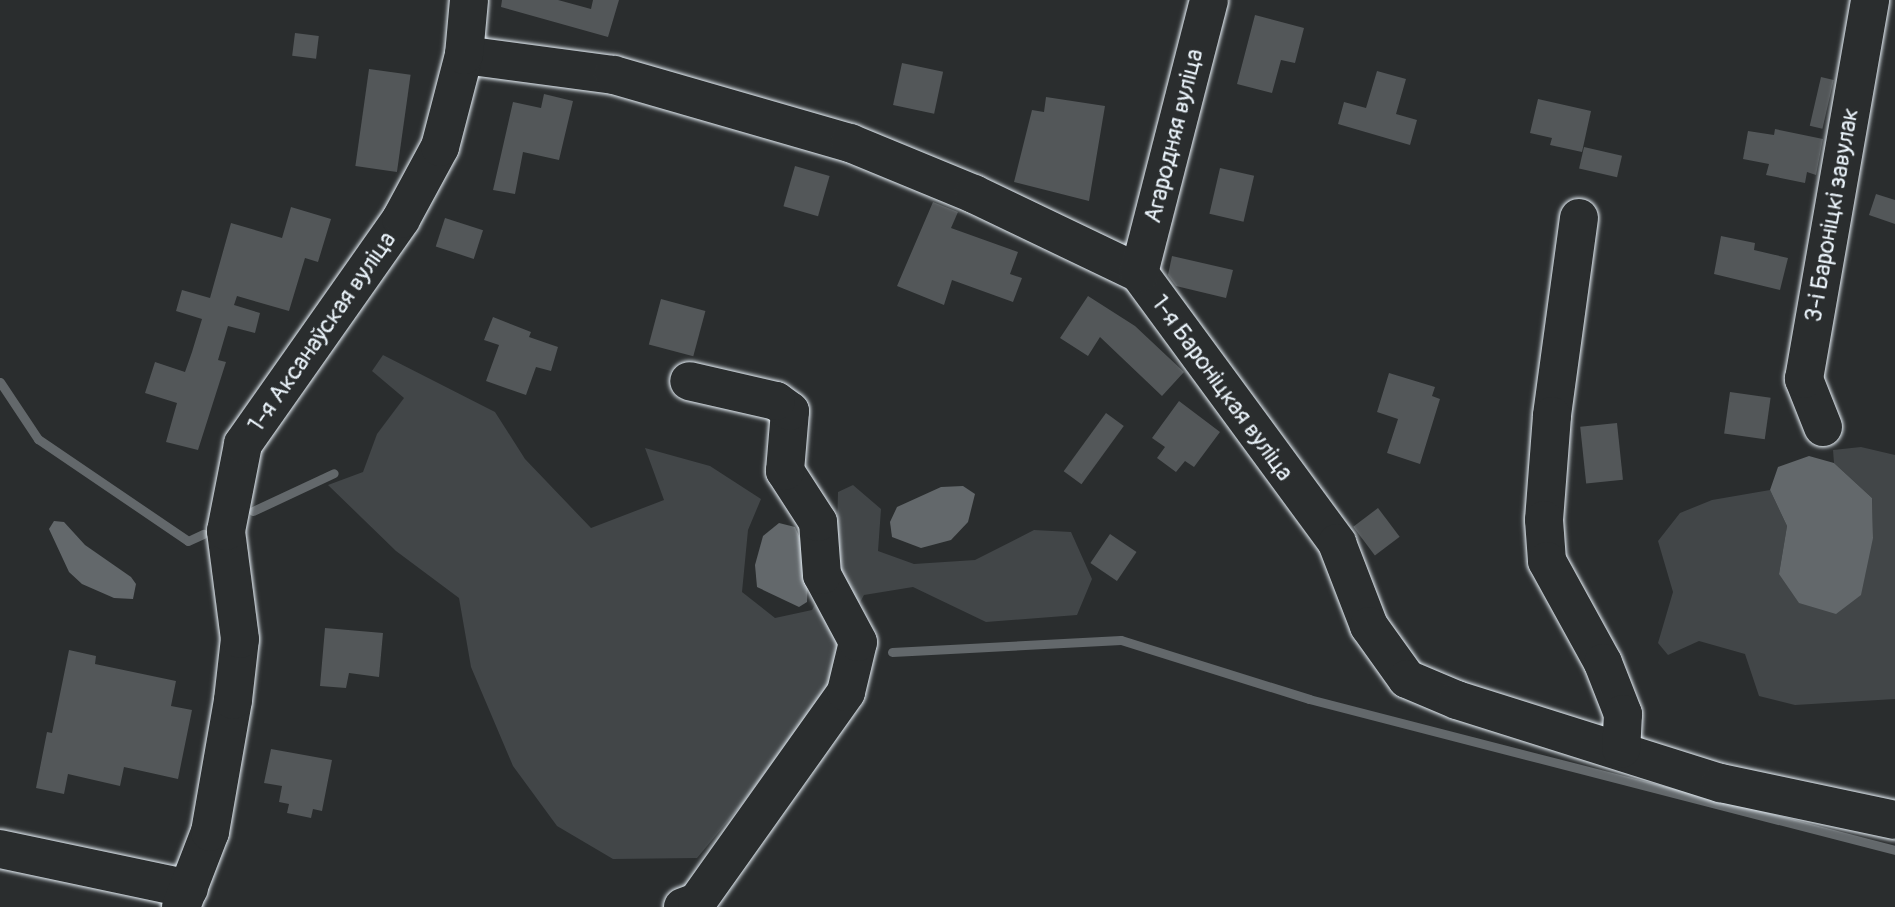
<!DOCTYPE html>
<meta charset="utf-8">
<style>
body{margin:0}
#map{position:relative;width:1895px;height:907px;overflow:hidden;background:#2a2d2e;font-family:Pangolin,sans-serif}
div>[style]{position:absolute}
.green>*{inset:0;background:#424648}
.water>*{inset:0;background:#63686b}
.stream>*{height:9px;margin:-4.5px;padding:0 4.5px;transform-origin:4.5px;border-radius:4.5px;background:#63686b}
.building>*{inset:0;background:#535759;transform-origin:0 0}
.roads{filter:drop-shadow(0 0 2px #e8f1f8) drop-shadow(0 0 2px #e8f1f8)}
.minor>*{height:38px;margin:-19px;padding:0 19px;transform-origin:19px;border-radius:19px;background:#2a2d2e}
span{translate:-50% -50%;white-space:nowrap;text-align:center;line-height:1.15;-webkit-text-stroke:6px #2a2d2e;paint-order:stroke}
.street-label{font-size:24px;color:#e8f1f8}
</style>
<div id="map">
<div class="green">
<i style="clip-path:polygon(383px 355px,495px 412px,525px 459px,591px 528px,664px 500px,645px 448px,710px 466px,761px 499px,748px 530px,742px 592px,775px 618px,812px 610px,836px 567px,838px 492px,853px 485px,881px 509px,878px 551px,914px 564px,975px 560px,1034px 530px,1071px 532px,1092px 579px,1077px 615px,986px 622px,913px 587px,864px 595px,839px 642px,830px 684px,742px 804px,697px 858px,613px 859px,557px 826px,513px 766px,471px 667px,459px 598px,396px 551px,328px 485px,363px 472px,377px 434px,404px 398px,372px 371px)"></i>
<i style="clip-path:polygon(1861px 447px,1895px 455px,1895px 699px,1795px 705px,1759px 696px,1745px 654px,1699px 641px,1668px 655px,1658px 643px,1673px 592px,1658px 541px,1680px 513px,1712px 500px,1770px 490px,1787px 526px,1779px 574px,1873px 538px,1872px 498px,1834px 463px,1833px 450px)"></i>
</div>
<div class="water">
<i style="clip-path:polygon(1809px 456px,1834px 463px,1872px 498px,1873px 538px,1861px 595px,1836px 614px,1799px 603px,1779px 574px,1787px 526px,1770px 490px,1778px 467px)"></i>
<i style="clip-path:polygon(963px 486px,975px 494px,968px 522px,951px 540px,921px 548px,892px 537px,890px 522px,897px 507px,941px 487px)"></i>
<i style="clip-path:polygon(54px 521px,64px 522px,85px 545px,131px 577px,136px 584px,133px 599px,114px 598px,82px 584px,69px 572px,49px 529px)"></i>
<i style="clip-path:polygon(779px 523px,795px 527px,809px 559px,807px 602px,799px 607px,757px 587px,755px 565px,763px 536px)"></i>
</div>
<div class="stream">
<i style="left:0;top:382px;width:69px;rotate:56.3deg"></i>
<i style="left:38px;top:439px;width:181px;rotate:34.2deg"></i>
<i style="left:188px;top:541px;width:17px;rotate:-25deg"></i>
<i style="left:253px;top:511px;width:89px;rotate:-25.1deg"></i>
<i style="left:892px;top:652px;width:229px;rotate:-3deg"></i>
<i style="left:1121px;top:640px;width:197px;rotate:17.4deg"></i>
<i style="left:1309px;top:699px;width:605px;rotate:14.45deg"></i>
</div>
<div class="building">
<i style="clip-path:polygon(502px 0,558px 0,591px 9px,593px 0,619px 0,608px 37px,501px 7px)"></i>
<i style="clip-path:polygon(1255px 15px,1304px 28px,1295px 63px,1281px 60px,1272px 93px,1237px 84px)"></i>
<i style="left:295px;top:33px;width:24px;height:23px;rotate:7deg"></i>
<i style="left:902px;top:63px;width:42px;height:43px;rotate:12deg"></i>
<i style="left:369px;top:69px;width:42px;height:98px;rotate:8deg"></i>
<i style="clip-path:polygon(1377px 71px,1406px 79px,1396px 114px,1417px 120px,1410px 145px,1338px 124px,1344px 102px,1366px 108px)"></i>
<i style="left:1821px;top:77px;width:13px;height:50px;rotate:13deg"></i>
<i style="clip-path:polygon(544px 94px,573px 101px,559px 160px,523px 152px,515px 194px,493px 190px,513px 102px,541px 108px)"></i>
<i style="clip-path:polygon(1046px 97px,1105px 106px,1089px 201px,1014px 182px,1032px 110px,1044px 112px)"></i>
<i style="clip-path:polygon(1538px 99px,1591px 111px,1582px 152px,1550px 145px,1552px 138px,1530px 133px)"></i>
<i style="clip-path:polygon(1775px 129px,1823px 139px,1816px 175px,1807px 172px,1805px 183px,1766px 175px,1769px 164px,1743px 159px,1748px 131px,1774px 135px)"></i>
<i style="left:1584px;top:147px;width:39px;height:22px;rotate:13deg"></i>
<i style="left:795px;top:166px;width:36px;height:42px;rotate:16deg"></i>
<i style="left:1220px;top:168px;width:35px;height:47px;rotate:13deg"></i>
<i style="clip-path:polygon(1876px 194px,1895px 200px,1895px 224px,1869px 215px)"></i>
<i style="clip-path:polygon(933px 202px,958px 212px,951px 228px,1018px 252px,1010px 274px,1022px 278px,1013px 302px,952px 280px,944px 305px,897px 286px)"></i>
<i style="clip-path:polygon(291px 207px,331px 219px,318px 262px,305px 258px,289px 311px,237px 296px,234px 305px,260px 313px,255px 333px,228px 326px,218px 360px,226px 362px,198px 450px,166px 442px,177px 403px,145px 393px,155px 362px,185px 372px,192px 352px,202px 319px,176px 311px,182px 290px,210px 298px,231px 223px,282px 238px)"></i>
<i style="left:445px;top:218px;width:40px;height:30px;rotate:18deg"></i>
<i style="clip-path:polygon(1721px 236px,1755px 243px,1754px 250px,1788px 258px,1780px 290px,1714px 274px)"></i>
<i style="clip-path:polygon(1172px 256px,1233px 270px,1226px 298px,1176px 286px,1168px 275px)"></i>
<i style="clip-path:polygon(1088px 296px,1135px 326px,1184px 372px,1162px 396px,1100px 337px,1088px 356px,1060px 338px)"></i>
<i style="left:661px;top:299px;width:46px;height:47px;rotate:15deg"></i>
<i style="clip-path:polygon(493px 317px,531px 332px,529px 337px,558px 347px,551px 371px,536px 367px,526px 395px,486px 381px,499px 345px,484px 340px)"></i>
<i style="clip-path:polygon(1389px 373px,1435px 387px,1432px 396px,1440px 399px,1420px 464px,1387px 453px,1398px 419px,1377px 412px)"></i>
<i style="left:1730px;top:392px;width:41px;height:42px;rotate:8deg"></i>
<i style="clip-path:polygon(1179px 401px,1220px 432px,1194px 467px,1185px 461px,1176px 472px,1157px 458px,1165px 447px,1152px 438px)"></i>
<i style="left:1106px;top:413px;width:22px;height:72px;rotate:36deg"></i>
<i style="left:1617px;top:423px;width:57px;height:37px;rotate:84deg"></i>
<i style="left:1378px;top:508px;width:36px;height:31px;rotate:53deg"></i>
<i style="left:1110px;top:534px;width:32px;height:35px;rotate:34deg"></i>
<i style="clip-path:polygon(325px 628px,383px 633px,379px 677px,349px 673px,346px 688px,320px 686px)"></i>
<i style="clip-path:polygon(69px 650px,96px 656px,95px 664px,176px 681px,171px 706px,192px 710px,178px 779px,124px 767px,120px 786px,68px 774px,64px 794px,36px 788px,47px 732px,52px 733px)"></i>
<i style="clip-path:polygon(271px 749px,332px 760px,322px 811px,313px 809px,311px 818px,287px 813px,289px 804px,279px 802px,282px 786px,264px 783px)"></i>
</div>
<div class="roads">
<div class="minor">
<i style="left:464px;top:55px;width:151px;rotate:7.6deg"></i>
<i style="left:614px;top:75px;width:246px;rotate:16.1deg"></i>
<i style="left:850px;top:143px;width:134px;rotate:22.4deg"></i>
<i style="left:974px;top:194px;width:183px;rotate:25.6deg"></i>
<i style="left:1139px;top:273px;width:335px;rotate:53.7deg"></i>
<i style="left:1337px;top:543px;width:89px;rotate:68.9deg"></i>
<i style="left:1369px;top:626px;width:65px;rotate:54.4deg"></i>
<i style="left:1407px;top:679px;width:54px;rotate:22.8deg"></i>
<i style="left:1457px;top:700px;width:277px;rotate:17.5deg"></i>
<i style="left:1721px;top:783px;width:178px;rotate:12deg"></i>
<i style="left:1579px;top:218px;width:200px;rotate:97.8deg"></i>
<i style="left:1552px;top:416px;width:104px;rotate:94.4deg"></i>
<i style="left:1544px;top:520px;width:41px;rotate:85.8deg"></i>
<i style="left:1547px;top:561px;width:116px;rotate:61.2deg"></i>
<i style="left:1603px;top:663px;width:55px;rotate:68.6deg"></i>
<i style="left:1623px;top:714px;width:35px;rotate:93deg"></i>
<i style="left:1139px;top:273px;width:282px;rotate:-75.6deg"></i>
<i style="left:1823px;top:427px;width:52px;rotate:-111.6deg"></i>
<i style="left:1804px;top:379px;width:385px;rotate:-80.1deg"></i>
<i style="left:0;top:849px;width:193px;rotate:11.9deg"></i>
<i style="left:181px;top:907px;width:80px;rotate:-68.9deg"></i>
<i style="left:210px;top:832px;width:134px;rotate:-80.1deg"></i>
<i style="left:233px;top:700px;width:61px;rotate:-83.5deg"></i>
<i style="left:240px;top:639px;width:109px;rotate:-97.4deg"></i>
<i style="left:226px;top:531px;width:89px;rotate:-78.9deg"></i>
<i style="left:243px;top:444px;width:275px;rotate:-54.9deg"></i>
<i style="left:401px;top:219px;width:82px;rotate:-61.6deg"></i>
<i style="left:440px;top:147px;width:95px;rotate:-75.4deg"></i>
<i style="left:464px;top:55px;width:55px;rotate:-84.8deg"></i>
<i style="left:683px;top:907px;width:15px;rotate:-20deg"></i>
<i style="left:697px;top:902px;width:257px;rotate:-54.6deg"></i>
<i style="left:846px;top:692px;width:51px;rotate:-76.5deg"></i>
<i style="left:858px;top:642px;width:76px;rotate:-118.2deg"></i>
<i style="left:822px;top:575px;width:53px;rotate:-94.3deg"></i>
<i style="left:818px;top:522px;width:61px;rotate:-122.9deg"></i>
<i style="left:785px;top:471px;width:60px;rotate:-85.2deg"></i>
<i style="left:790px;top:411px;width:17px;rotate:-144deg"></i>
<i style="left:776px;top:401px;width:89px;rotate:-167.1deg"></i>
</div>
</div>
<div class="street-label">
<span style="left:1174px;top:136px;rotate:-76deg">Агародняя вуліца</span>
<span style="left:1832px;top:215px;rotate:-80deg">3-і Бароніцкі завулак</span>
<span style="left:322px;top:332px;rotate:-55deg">1-я Аксанаўская вуліца</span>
<span style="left:1222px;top:388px;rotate:54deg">1-я Бароніцкая вуліца</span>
</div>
</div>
